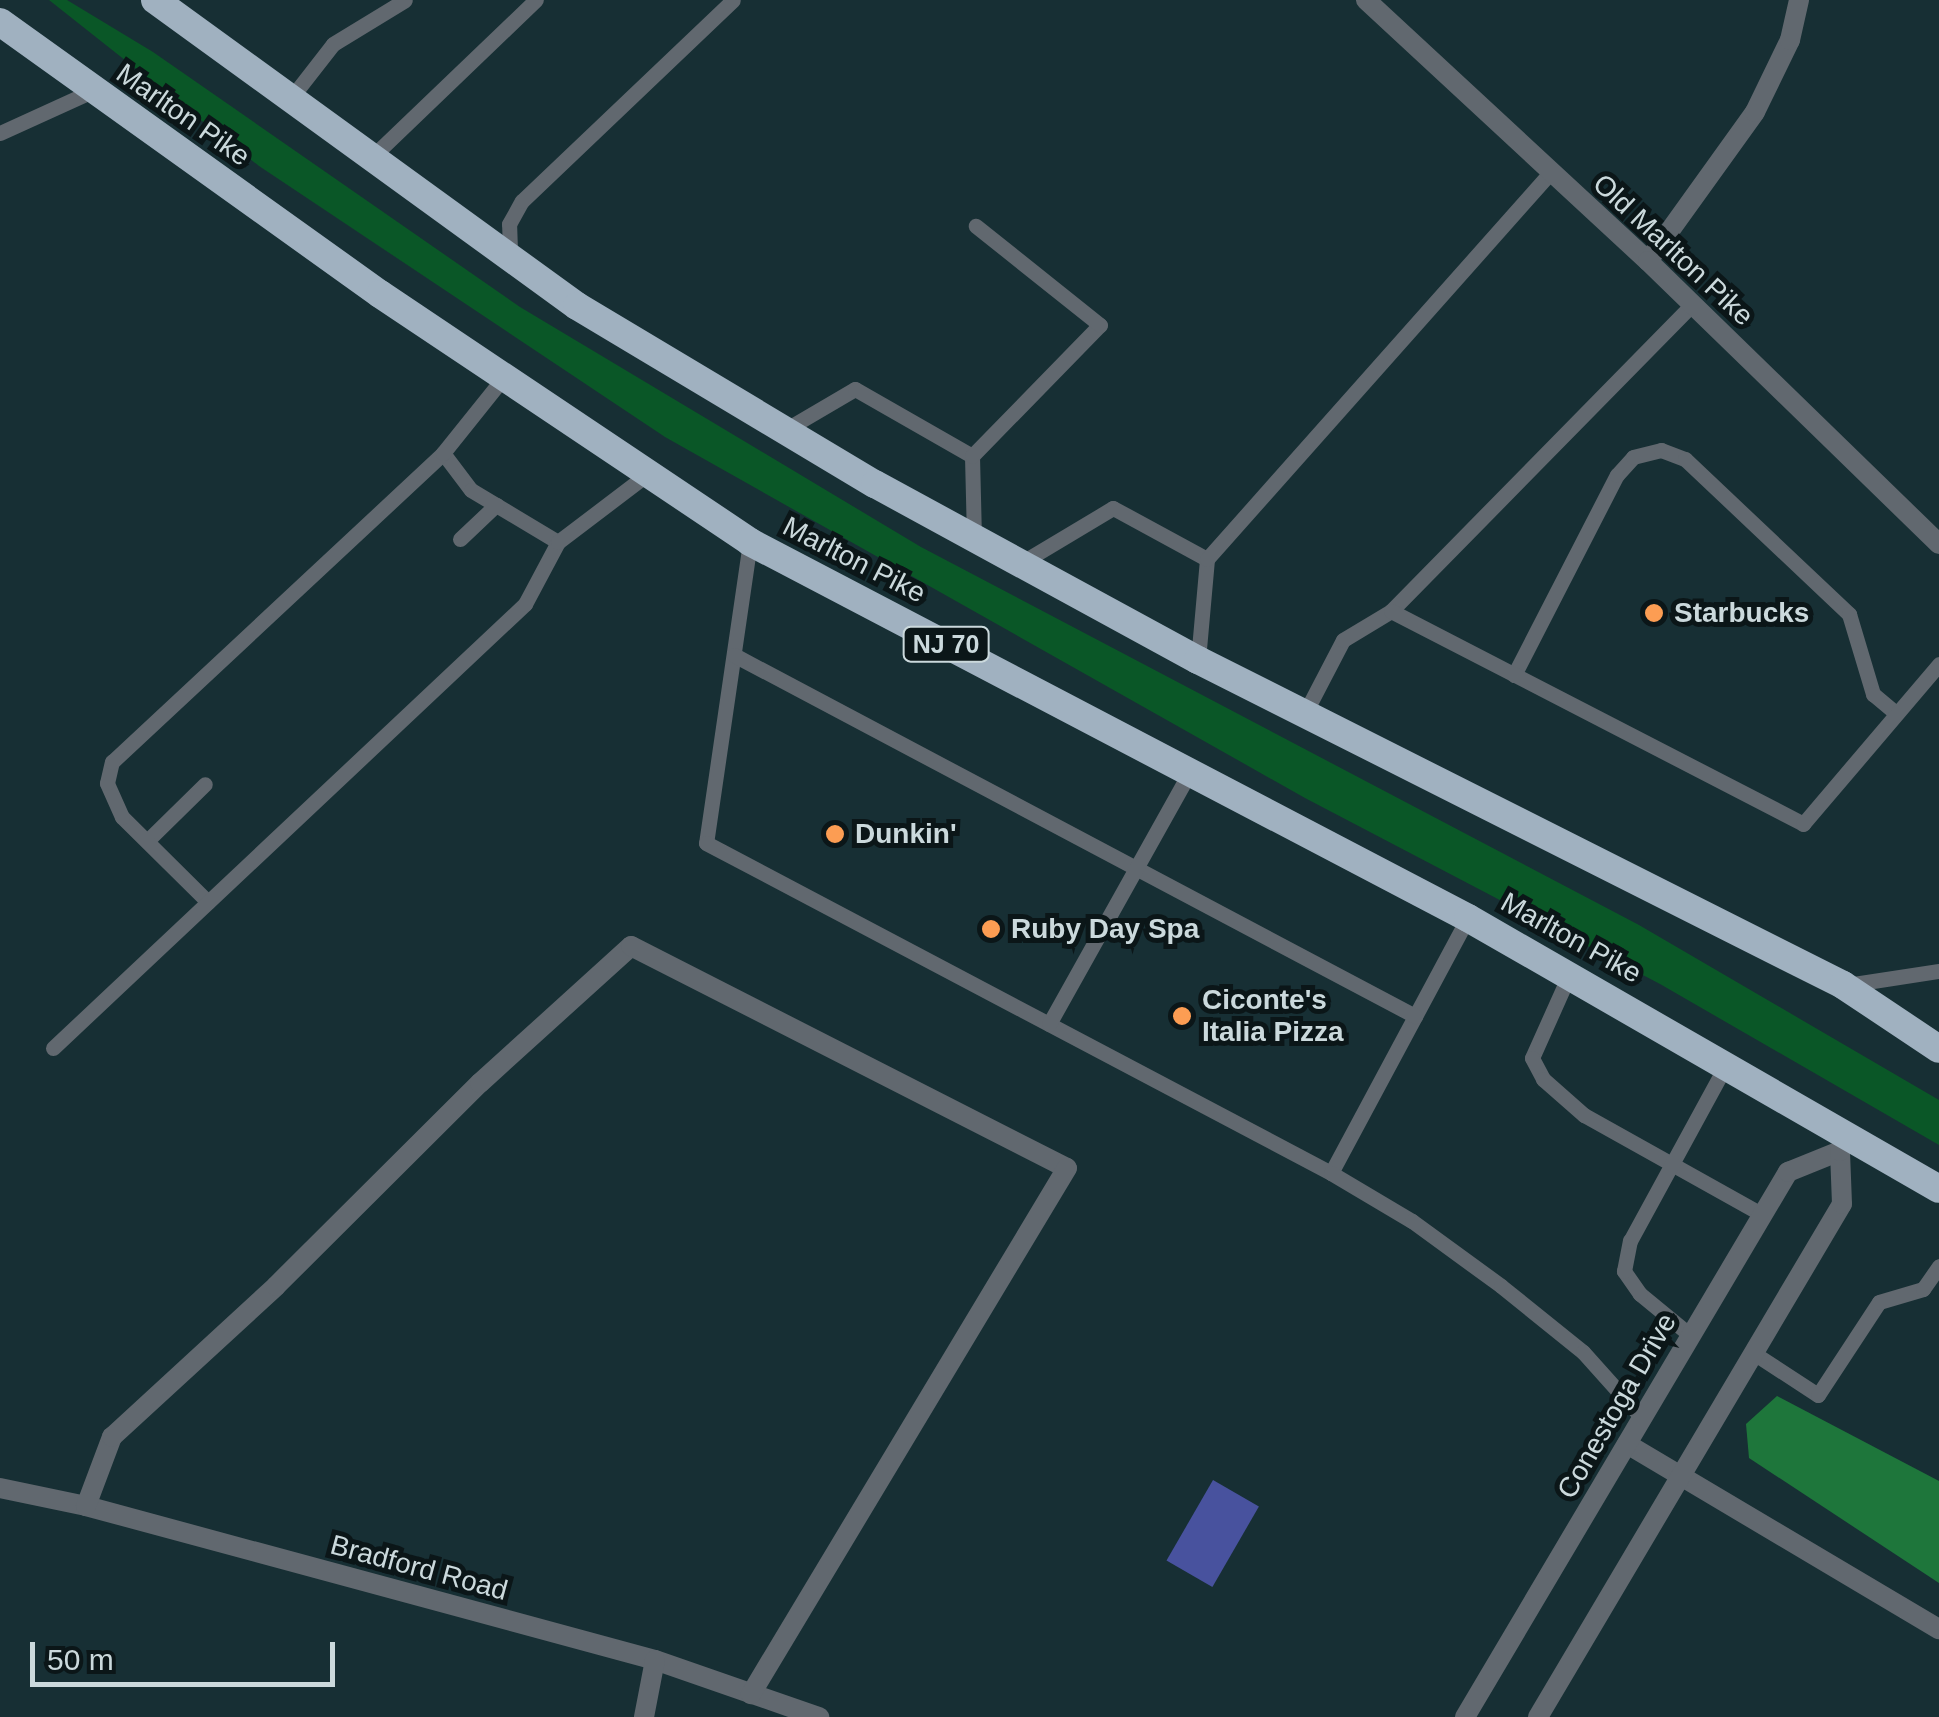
<!DOCTYPE html>
<style>
body{margin:0}
#map{position:relative;width:1939px;height:1717px;overflow:hidden;background:#172f34;font-family:Helvetica,sans-serif}
div>[style]{position:absolute}
.green>*{inset:0;background:#0a5727}
.forest>*{inset:0;background:#1e763b}
.water>*{inset:0;background:#48529e;transform-origin:0 0}
.service>*{height:15px;margin:-7.5px;padding:0 7.5px;transform-origin:7.5px;border-radius:7.5px;background:#61686f}
.minor>*{height:20px;margin:-10px;padding:0 10px;transform-origin:10px;border-radius:10px;background:#61686f}
.tertiary>*{height:20px;margin:-10px;padding:0 10px;transform-origin:10px;border-radius:10px;background:#61686f}
.trunk>*{height:28px;margin:-14px;padding:0 14px;transform-origin:14px;border-radius:14px;background:#a0b1c0}
.dots>*{width:28px;height:28px;translate:-50% -50%;box-sizing:border-box;border:5px solid #0b1618;border-radius:50%}
span{translate:-50% -50%;white-space:nowrap;text-align:center;line-height:1.15;-webkit-text-stroke:10px #0b1618;paint-order:stroke}
.shield-label span{padding:2px 8px;background:#0b1618;border:2px solid;border-radius:8px;-webkit-text-stroke-width:0}
.shield-label{font-size:25px;color:#cbd9dc;font-weight:700}
.street-label{font-size:28px;color:#cbd9dc}
.poi-label{font-size:28px;color:#cbd9dc;font-weight:700}
.left{translate:0 -50%;text-align:left}
.scale{position:absolute;left:30px;top:1642px;width:305px;height:45px;box-sizing:border-box;border:5px solid #cbd9dc;border-top:0;padding-left:12px;font-size:30px;line-height:35px;white-space:nowrap;color:#cbd9dc;-webkit-text-stroke:8px #0b1618;paint-order:stroke}
</style>
<div id="map">
<div class="green">
<i style="clip-path:polygon(49px 0,67px 0,153px 52px,520px 307px,921px 547px,1639px 925px,1939px 1100px,1939px 1145px,1660px 984px,1305px 798px,665px 437px,259px 166px)"></i>
</div>
<div class="forest">
<i style="clip-path:polygon(1777px 1396px,1939px 1481px,1939px 1583px,1749px 1458px,1746px 1424px)"></i>
</div>
<div class="water">
<i style="left:1213px;top:1480px;width:53px;height:93px;rotate:30deg"></i>
</div>
<div class="service">
<i style="left:291px;top:98px;width:68px;rotate:-52.1deg"></i>
<i style="left:333px;top:44px;width:84px;rotate:-31.4deg"></i>
<i style="left:0;top:133px;width:101px;rotate:-24.5deg"></i>
<i style="left:372px;top:157px;width:227px;rotate:-43.8deg"></i>
<i style="left:515px;top:258px;width:9px;rotate:-122deg"></i>
<i style="left:510px;top:250px;width:26px;rotate:-92deg"></i>
<i style="left:509px;top:224px;width:26px;rotate:-61deg"></i>
<i style="left:522px;top:201px;width:291px;rotate:-43.6deg"></i>
<i style="left:785px;top:430px;width:81px;rotate:-30.4deg"></i>
<i style="left:855px;top:389px;width:135px;rotate:29.8deg"></i>
<i style="left:443px;top:453px;width:46px;rotate:52.9deg"></i>
<i style="left:471px;top:490px;width:101px;rotate:30.9deg"></i>
<i style="left:974px;top:538px;width:82px;rotate:-91.4deg"></i>
<i style="left:972px;top:456px;width:183px;rotate:-45.7deg"></i>
<i style="left:1100px;top:325px;width:159px;rotate:-141.4deg"></i>
<i style="left:460px;top:539px;width:50px;rotate:-43.4deg"></i>
<i style="left:750px;top:542px;width:304px;rotate:98.3deg"></i>
<i style="left:706px;top:843px;width:707px;rotate:27.83deg"></i>
<i style="left:1331px;top:1173px;width:289px;rotate:-61.8deg"></i>
<i style="left:1021px;top:563px;width:107px;rotate:-30.9deg"></i>
<i style="left:1113px;top:508px;width:107px;rotate:28.5deg"></i>
<i style="left:1391px;top:611px;width:431px;rotate:-45.5deg"></i>
<i style="left:734px;top:655px;width:771px;rotate:27.93deg"></i>
<i style="left:1198px;top:660px;width:101px;rotate:-84.9deg"></i>
<i style="left:1207px;top:559px;width:515px;rotate:-48.38deg"></i>
<i style="left:1514px;top:675px;width:225px;rotate:-62.8deg"></i>
<i style="left:1617px;top:475px;width:24px;rotate:-48deg"></i>
<i style="left:1633px;top:457px;width:29px;rotate:-14deg"></i>
<i style="left:1661px;top:450px;width:26px;rotate:21deg"></i>
<i style="left:1685px;top:459px;width:226px;rotate:43.4deg"></i>
<i style="left:1849px;top:614px;width:84px;rotate:73.3deg"></i>
<i style="left:1873px;top:694px;width:30px;rotate:40deg"></i>
<i style="left:1305px;top:713px;width:82px;rotate:-62.5deg"></i>
<i style="left:1343px;top:640px;width:56px;rotate:-31.1deg"></i>
<i style="left:1391px;top:611px;width:464px;rotate:27.3deg"></i>
<i style="left:1803px;top:824px;width:210px;rotate:-49.6deg"></i>
<i style="left:147px;top:841px;width:81px;rotate:-44.5deg"></i>
<i style="left:208px;top:902px;width:121px;rotate:-135.3deg"></i>
<i style="left:122px;top:817px;width:37px;rotate:-114deg"></i>
<i style="left:107px;top:783px;width:22px;rotate:-77deg"></i>
<i style="left:112px;top:762px;width:453px;rotate:-43deg"></i>
<i style="left:443px;top:453px;width:96px;rotate:-51.3deg"></i>
<i style="left:1570px;top:973px;width:93px;rotate:114.1deg"></i>
<i style="left:1532px;top:1058px;width:24px;rotate:62deg"></i>
<i style="left:1543px;top:1079px;width:55px;rotate:41.3deg"></i>
<i style="left:1584px;top:1115px;width:203px;rotate:29.2deg"></i>
<i style="left:1847px;top:985px;width:93px;rotate:-8.7deg"></i>
<i style="left:1049px;top:1024px;width:289px;rotate:-60.8deg"></i>
<i style="left:53px;top:1048px;width:648px;rotate:-43.25deg"></i>
<i style="left:525px;top:604px;width:70px;rotate:-62deg"></i>
<i style="left:558px;top:542px;width:114px;rotate:-37.2deg"></i>
<i style="left:1331px;top:1173px;width:94px;rotate:30.7deg"></i>
<i style="left:1412px;top:1221px;width:110px;rotate:36.1deg"></i>
<i style="left:1501px;top:1286px;width:105px;rotate:38.8deg"></i>
<i style="left:1583px;top:1352px;width:89px;rotate:48.2deg"></i>
<i style="left:1690px;top:1335px;width:65px;rotate:-140.6deg"></i>
<i style="left:1640px;top:1294px;width:28px;rotate:-125deg"></i>
<i style="left:1624px;top:1271px;width:31px;rotate:-79deg"></i>
<i style="left:1630px;top:1241px;width:203px;rotate:-61.4deg"></i>
<i style="left:1755px;top:1354px;width:75px;rotate:33.1deg"></i>
<i style="left:1818px;top:1395px;width:111px;rotate:-56.7deg"></i>
<i style="left:1879px;top:1302px;width:46px;rotate:-16.5deg"></i>
<i style="left:1923px;top:1289px;width:28px;rotate:-55deg"></i>
</div>
<div class="minor">
<i style="left:1648px;top:261px;width:183px;rotate:-54.3deg"></i>
<i style="left:1755px;top:112px;width:80px;rotate:-64.1deg"></i>
<i style="left:1790px;top:40px;width:41px;rotate:-77.3deg"></i>
<i style="left:0;top:1488px;width:88px;rotate:11.8deg"></i>
<i style="left:86px;top:1506px;width:589px;rotate:15.14deg"></i>
<i style="left:655px;top:1660px;width:174px;rotate:19.2deg"></i>
<i style="left:86px;top:1506px;width:74px;rotate:-69.4deg"></i>
<i style="left:112px;top:1437px;width:223px;rotate:-42.6deg"></i>
<i style="left:276px;top:1286px;width:288px;rotate:-44.9deg"></i>
<i style="left:480px;top:1083px;width:204px;rotate:-42.2deg"></i>
<i style="left:631px;top:946px;width:489px;rotate:27deg"></i>
<i style="left:1067px;top:1168px;width:614px;rotate:121deg"></i>
<i style="left:644px;top:1717px;width:58px;rotate:-79.1deg"></i>
</div>
<div class="tertiary">
<i style="left:1366px;top:0;width:384px;rotate:42.8deg"></i>
<i style="left:1648px;top:261px;width:406px;rotate:44.2deg"></i>
<i style="left:1627px;top:1444px;width:363px;rotate:30.7deg"></i>
<i style="left:1465px;top:1717px;width:634px;rotate:-59.35deg"></i>
<i style="left:1788px;top:1172px;width:56px;rotate:-22deg"></i>
<i style="left:1538px;top:1717px;width:596px;rotate:-59.35deg"></i>
<i style="left:1842px;top:1204px;width:53px;rotate:-92.2deg"></i>
<i style="left:1840px;top:1151px;width:8px;rotate:-60deg"></i>
</div>
<div class="trunk">
<i style="left:155px;top:0;width:521px;rotate:35.95deg"></i>
<i style="left:577px;top:306px;width:347px;rotate:30.9deg"></i>
<i style="left:875px;top:484px;width:368px;rotate:28.6deg"></i>
<i style="left:1198px;top:660px;width:722px;rotate:26.74deg"></i>
<i style="left:1843px;top:985px;width:115px;rotate:33.7deg"></i>
<i style="left:0;top:22px;width:467px;rotate:35.6deg"></i>
<i style="left:380px;top:294px;width:445px;rotate:33.8deg"></i>
<i style="left:750px;top:542px;width:810px;rotate:27.64deg"></i>
<i style="left:1468px;top:918px;width:543px;rotate:29.91deg"></i>
</div>
<div class="dots">
<i style="left:1654px;top:613px;background:#fc9d53"></i>
<i style="left:835px;top:834px;background:#fc9d53"></i>
<i style="left:991px;top:929px;background:#fc9d53"></i>
<i style="left:1182px;top:1016px;background:#fc9d53"></i>
</div>
<div class="shield-label">
<span style="left:946px;top:644px">NJ 70</span>
</div>
<div class="street-label">
<span style="left:183px;top:115px;rotate:35deg">Marlton Pike</span>
<span style="left:1673px;top:250px;rotate:43deg">Old Marlton Pike</span>
<span style="left:854px;top:560px;rotate:27deg">Marlton Pike</span>
<span style="left:1571px;top:938px;rotate:29deg">Marlton Pike</span>
<span style="left:1617px;top:1406px;rotate:-60deg">Conestoga Drive</span>
<span style="left:419px;top:1568px;rotate:15deg">Bradford Road</span>
</div>
<div class="poi-label">
<span class="left" style="left:1674px;top:613px">Starbucks</span>
<span class="left" style="left:855px;top:834px">Dunkin'</span>
<span class="left" style="left:1011px;top:929px">Ruby Day Spa</span>
<span class="left" style="left:1202px;top:1016px">Ciconte's<br>Italia Pizza</span>
</div>
<div class="scale">50 m</div>
</div>
